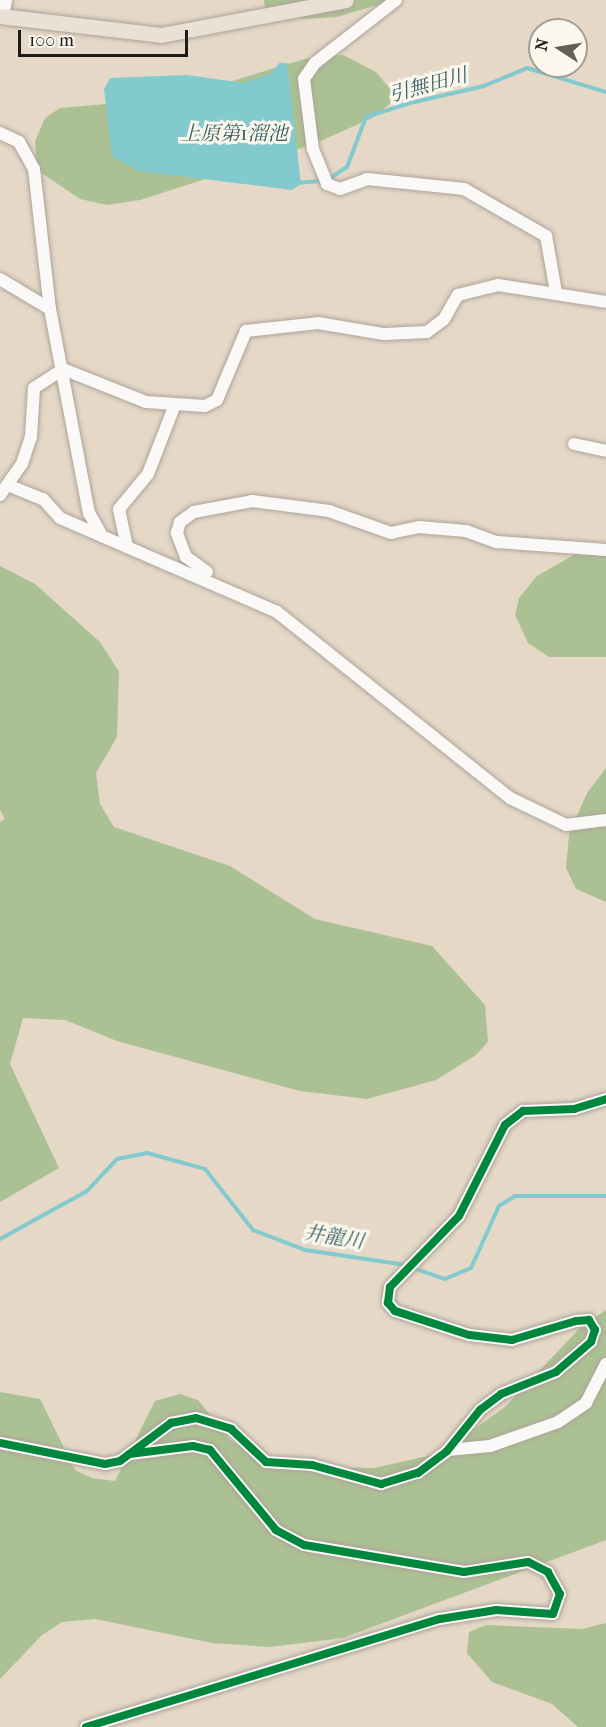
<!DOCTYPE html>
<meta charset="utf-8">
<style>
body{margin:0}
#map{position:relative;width:606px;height:1727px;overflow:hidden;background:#e5d8c7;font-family:"IM FELL French Canon","Noto Serif JP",serif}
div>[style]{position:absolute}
.forest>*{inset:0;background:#acc193}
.water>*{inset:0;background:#82cacd}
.stream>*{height:4px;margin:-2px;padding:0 2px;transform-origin:2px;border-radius:2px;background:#82cacd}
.roads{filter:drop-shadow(0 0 2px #aca499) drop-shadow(0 0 2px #aca499)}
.minor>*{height:12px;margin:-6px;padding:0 6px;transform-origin:6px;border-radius:6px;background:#fbf9f7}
.major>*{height:15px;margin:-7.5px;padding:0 7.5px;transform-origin:7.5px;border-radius:7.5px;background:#eae0d5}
.cycleway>*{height:8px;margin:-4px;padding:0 4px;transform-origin:4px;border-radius:4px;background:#00873e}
span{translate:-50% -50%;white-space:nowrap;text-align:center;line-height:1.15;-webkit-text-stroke:6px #fbf7ec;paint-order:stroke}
.water-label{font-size:20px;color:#345f64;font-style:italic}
.north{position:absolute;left:528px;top:18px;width:60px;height:60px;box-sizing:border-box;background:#fbf7ec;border:2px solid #a29f99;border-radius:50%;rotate:282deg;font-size:16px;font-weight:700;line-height:24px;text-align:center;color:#1c1c1c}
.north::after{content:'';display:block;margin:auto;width:21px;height:27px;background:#625e58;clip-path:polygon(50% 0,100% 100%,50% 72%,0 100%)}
.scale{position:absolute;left:18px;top:30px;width:170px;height:27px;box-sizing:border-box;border:3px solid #1c1c1c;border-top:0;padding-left:8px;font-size:18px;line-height:21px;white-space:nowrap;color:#1c1c1c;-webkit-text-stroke:4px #fbf7ec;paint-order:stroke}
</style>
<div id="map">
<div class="forest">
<i style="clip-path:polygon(264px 0,394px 0,337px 17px,304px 19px,265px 8px)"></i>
<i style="clip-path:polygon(343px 55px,376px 72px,391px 90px,391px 103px,372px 118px,314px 144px,140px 200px,107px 205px,80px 199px,37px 170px,35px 141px,45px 118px,60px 108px,176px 98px,308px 58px)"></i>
<i style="clip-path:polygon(606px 549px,606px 657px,549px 657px,528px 643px,515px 615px,519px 598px,537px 576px,577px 553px)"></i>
<i style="clip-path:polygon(0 566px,35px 584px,100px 642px,119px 672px,117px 737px,96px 773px,100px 804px,114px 827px,230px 866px,315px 919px,432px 946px,485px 1005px,488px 1042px,476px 1055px,436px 1080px,367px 1099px,300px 1091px,117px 1041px,65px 1020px,23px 1018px,10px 1064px,59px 1168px,0 1202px,0 822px,5px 819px,0 810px)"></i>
<i style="clip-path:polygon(606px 768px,606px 902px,576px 889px,566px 868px,569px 834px,587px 793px)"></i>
<i style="clip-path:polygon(606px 1310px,606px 1540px,343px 1638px,270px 1647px,212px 1643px,95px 1619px,62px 1622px,42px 1635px,0 1679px,0 1392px,40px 1399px,75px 1470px,92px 1478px,115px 1481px,155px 1401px,180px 1394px,198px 1400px,230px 1440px,251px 1453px,293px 1467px,374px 1468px,441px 1453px,505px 1407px,581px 1327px)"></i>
<i style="clip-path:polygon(606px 1623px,606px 1727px,578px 1727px,552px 1704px,492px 1682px,467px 1653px,469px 1632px,486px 1625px,582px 1629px)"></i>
</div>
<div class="water">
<i style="clip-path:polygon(279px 63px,287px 63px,301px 184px,292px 190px,139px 171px,112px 156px,104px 89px,110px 78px,187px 75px,244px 83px,272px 73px)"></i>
</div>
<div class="stream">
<i style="left:329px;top:179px;width:22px;rotate:-34deg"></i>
<i style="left:347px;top:167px;width:53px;rotate:-69.2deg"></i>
<i style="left:366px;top:117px;width:46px;rotate:-17.7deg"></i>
<i style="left:410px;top:103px;width:76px;rotate:-12.9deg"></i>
<i style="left:484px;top:86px;width:47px;rotate:-22.7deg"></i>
<i style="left:527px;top:68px;width:83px;rotate:16.9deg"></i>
<i style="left:297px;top:183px;width:25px;rotate:-5deg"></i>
<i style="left:0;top:1239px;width:99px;rotate:-28.9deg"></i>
<i style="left:87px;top:1191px;width:44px;rotate:-46.8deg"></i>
<i style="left:117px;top:1159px;width:31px;rotate:-11deg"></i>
<i style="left:147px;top:1153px;width:60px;rotate:15.4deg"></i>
<i style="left:205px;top:1169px;width:78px;rotate:51.8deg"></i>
<i style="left:253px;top:1230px;width:56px;rotate:21deg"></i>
<i style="left:305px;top:1250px;width:102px;rotate:8.4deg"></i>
<i style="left:413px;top:1268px;width:34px;rotate:19deg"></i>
<i style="left:445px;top:1279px;width:28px;rotate:-23deg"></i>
<i style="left:471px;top:1268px;width:68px;rotate:-65.7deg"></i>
<i style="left:499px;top:1206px;width:19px;rotate:-32deg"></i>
<i style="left:515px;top:1196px;width:91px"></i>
</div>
<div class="roads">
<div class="minor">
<i style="left:396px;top:0;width:103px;rotate:142.1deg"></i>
<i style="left:315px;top:63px;width:19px;rotate:125deg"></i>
<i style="left:304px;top:79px;width:71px;rotate:82.7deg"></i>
<i style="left:313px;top:149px;width:38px;rotate:68deg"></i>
<i style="left:327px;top:184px;width:14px;rotate:21deg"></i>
<i style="left:340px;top:189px;width:29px;rotate:-20deg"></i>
<i style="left:367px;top:179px;width:98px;rotate:5.9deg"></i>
<i style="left:464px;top:189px;width:95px;rotate:29.8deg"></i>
<i style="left:546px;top:236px;width:57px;rotate:79.9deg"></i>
<i style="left:3px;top:16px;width:16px;rotate:-79deg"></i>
<i style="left:0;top:133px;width:21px;rotate:25deg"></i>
<i style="left:19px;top:142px;width:31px;rotate:61deg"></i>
<i style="left:34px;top:169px;width:141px;rotate:83.5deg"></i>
<i style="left:50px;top:309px;width:208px;rotate:79.2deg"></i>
<i style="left:89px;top:513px;width:22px;rotate:60deg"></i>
<i style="left:0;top:279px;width:58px;rotate:31deg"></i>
<i style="left:574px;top:444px;width:33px;rotate:12deg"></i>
<i style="left:10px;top:486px;width:35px;rotate:22deg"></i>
<i style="left:43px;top:499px;width:25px;rotate:48deg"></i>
<i style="left:60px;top:518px;width:236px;rotate:23.4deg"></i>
<i style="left:277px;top:612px;width:298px;rotate:38.6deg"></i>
<i style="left:510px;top:798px;width:62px;rotate:25.7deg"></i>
<i style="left:566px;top:825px;width:40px;rotate:-7.1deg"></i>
<i style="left:0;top:495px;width:38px;rotate:-55deg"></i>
<i style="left:22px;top:464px;width:28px;rotate:-72deg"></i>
<i style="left:31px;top:437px;width:49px;rotate:-86.5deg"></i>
<i style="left:34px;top:388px;width:35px;rotate:-33deg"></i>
<i style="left:63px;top:369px;width:89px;rotate:21.7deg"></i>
<i style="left:146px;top:402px;width:59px;rotate:3.9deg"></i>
<i style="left:205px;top:406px;width:13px;rotate:-27deg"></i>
<i style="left:217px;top:400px;width:75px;rotate:-67.2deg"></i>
<i style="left:246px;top:331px;width:72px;rotate:-6.3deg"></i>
<i style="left:318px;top:323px;width:67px;rotate:9.5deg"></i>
<i style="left:384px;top:334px;width:43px;rotate:-2.7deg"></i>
<i style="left:427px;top:332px;width:21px;rotate:-37deg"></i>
<i style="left:444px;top:319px;width:28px;rotate:-60deg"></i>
<i style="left:458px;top:295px;width:41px;rotate:-14deg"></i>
<i style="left:498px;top:285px;width:109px;rotate:8.9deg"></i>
<i style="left:127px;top:547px;width:39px;rotate:-102deg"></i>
<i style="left:119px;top:509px;width:45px;rotate:-50.4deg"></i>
<i style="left:148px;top:474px;width:72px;rotate:-68.8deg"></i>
<i style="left:207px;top:572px;width:26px;rotate:-144deg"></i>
<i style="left:186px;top:557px;width:26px;rotate:-111deg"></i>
<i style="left:177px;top:533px;width:11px;rotate:-75deg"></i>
<i style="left:180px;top:522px;width:17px;rotate:-36deg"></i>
<i style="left:194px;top:512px;width:59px;rotate:-10.7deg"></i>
<i style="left:252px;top:501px;width:78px;rotate:7.4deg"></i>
<i style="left:329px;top:511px;width:66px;rotate:19.5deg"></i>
<i style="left:391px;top:533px;width:29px;rotate:-12deg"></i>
<i style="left:419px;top:527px;width:47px;rotate:4.9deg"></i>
<i style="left:466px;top:531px;width:33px;rotate:20deg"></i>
<i style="left:497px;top:542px;width:109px;rotate:4.2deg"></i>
<i style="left:0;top:1443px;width:107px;rotate:11.3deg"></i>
<i style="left:105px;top:1464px;width:15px;rotate:-11deg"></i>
<i style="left:120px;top:1461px;width:64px;rotate:-36.7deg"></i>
<i style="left:171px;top:1423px;width:25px;rotate:-11deg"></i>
<i style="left:196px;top:1418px;width:37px;rotate:17deg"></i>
<i style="left:231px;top:1429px;width:48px;rotate:43.3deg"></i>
<i style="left:266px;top:1462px;width:46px;rotate:3.7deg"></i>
<i style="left:312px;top:1465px;width:72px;rotate:15.4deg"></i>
<i style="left:381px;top:1484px;width:39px;rotate:-17deg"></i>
<i style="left:418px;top:1473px;width:36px;rotate:-37deg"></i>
<i style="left:447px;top:1451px;width:53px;rotate:-51.2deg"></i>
<i style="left:480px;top:1410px;width:26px;rotate:-37deg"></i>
<i style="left:501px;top:1394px;width:59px;rotate:-21.8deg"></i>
<i style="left:556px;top:1372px;width:46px;rotate:-40.6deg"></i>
<i style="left:591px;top:1342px;width:13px;rotate:-72deg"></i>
<i style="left:595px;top:1330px;width:12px;rotate:-121deg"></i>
<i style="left:589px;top:1320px;width:13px;rotate:176deg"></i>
<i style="left:576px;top:1321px;width:67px;rotate:163.5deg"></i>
<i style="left:512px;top:1340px;width:43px;rotate:-173.4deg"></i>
<i style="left:469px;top:1335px;width:78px;rotate:-162deg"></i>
<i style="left:395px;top:1311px;width:11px;rotate:-131deg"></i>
<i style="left:388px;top:1303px;width:16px;rotate:-83deg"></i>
<i style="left:390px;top:1287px;width:99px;rotate:-45.8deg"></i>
<i style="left:459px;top:1216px;width:102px;rotate:-63.2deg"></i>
<i style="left:505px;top:1125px;width:23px;rotate:-38deg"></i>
<i style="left:523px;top:1111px;width:51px;rotate:-2.2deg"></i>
<i style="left:574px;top:1109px;width:34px;rotate:-17deg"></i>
<i style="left:448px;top:1450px;width:42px;rotate:-5.4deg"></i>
<i style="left:490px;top:1446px;width:72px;rotate:-19.4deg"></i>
<i style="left:558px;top:1422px;width:34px;rotate:-34deg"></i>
<i style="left:586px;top:1403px;width:44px;rotate:-62.9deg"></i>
<i style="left:86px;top:1727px;width:370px;rotate:-17deg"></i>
<i style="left:440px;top:1619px;width:57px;rotate:-9.1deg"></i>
<i style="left:496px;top:1610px;width:57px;rotate:4deg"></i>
<i style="left:553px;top:1614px;width:21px;rotate:-71deg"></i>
<i style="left:560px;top:1594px;width:25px;rotate:-119deg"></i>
<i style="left:548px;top:1572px;width:22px;rotate:-153deg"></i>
<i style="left:528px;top:1562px;width:65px;rotate:171.1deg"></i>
<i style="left:464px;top:1572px;width:162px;rotate:-170.4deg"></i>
<i style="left:304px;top:1545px;width:32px;rotate:-152deg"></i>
<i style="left:276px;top:1530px;width:104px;rotate:-129.5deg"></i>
<i style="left:210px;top:1450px;width:17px;rotate:-167deg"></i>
<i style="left:193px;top:1446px;width:63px;rotate:172.6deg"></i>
</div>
<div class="major">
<i style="left:0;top:16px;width:162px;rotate:6.7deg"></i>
<i style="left:161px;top:35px;width:188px;rotate:-10.7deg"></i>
</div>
</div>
<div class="cycleway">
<i style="left:0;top:1443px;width:107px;rotate:11.3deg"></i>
<i style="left:105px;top:1464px;width:15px;rotate:-11deg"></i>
<i style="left:120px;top:1461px;width:64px;rotate:-36.7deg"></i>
<i style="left:171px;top:1423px;width:25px;rotate:-11deg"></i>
<i style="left:196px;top:1418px;width:37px;rotate:17deg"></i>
<i style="left:231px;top:1429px;width:48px;rotate:43.3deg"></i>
<i style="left:266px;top:1462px;width:46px;rotate:3.7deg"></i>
<i style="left:312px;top:1465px;width:72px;rotate:15.4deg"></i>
<i style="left:381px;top:1484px;width:39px;rotate:-17deg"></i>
<i style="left:418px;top:1473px;width:36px;rotate:-37deg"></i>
<i style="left:447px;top:1451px;width:53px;rotate:-51.2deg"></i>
<i style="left:480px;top:1410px;width:26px;rotate:-37deg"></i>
<i style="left:501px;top:1394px;width:59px;rotate:-21.8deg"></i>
<i style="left:556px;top:1372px;width:46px;rotate:-40.6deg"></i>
<i style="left:591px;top:1342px;width:13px;rotate:-72deg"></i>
<i style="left:595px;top:1330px;width:12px;rotate:-121deg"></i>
<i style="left:589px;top:1320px;width:13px;rotate:176deg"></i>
<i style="left:576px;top:1321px;width:67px;rotate:163.5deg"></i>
<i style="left:512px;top:1340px;width:43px;rotate:-173.4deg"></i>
<i style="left:469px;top:1335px;width:78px;rotate:-162deg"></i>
<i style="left:395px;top:1311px;width:11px;rotate:-131deg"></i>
<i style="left:388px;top:1303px;width:16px;rotate:-83deg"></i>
<i style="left:390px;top:1287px;width:99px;rotate:-45.8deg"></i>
<i style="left:459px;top:1216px;width:102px;rotate:-63.2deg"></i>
<i style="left:505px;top:1125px;width:23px;rotate:-38deg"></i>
<i style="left:523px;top:1111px;width:51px;rotate:-2.2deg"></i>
<i style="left:574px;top:1109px;width:34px;rotate:-17deg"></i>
<i style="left:86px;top:1727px;width:370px;rotate:-17deg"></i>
<i style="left:440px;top:1619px;width:57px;rotate:-9.1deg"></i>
<i style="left:496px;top:1610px;width:57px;rotate:4deg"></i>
<i style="left:553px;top:1614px;width:21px;rotate:-71deg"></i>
<i style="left:560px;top:1594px;width:25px;rotate:-119deg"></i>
<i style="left:548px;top:1572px;width:22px;rotate:-153deg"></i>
<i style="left:528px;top:1562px;width:65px;rotate:171.1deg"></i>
<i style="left:464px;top:1572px;width:162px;rotate:-170.4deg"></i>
<i style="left:304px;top:1545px;width:32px;rotate:-152deg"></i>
<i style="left:276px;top:1530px;width:104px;rotate:-129.5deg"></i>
<i style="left:210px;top:1450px;width:17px;rotate:-167deg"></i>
<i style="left:193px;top:1446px;width:64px;rotate:172.8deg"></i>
</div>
<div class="water-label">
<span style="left:428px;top:85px;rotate:-15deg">引無田川</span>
<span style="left:234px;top:133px">上原第1溜池</span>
<span style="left:334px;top:1237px;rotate:9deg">井龍川</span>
</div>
<div class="north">N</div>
<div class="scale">100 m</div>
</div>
